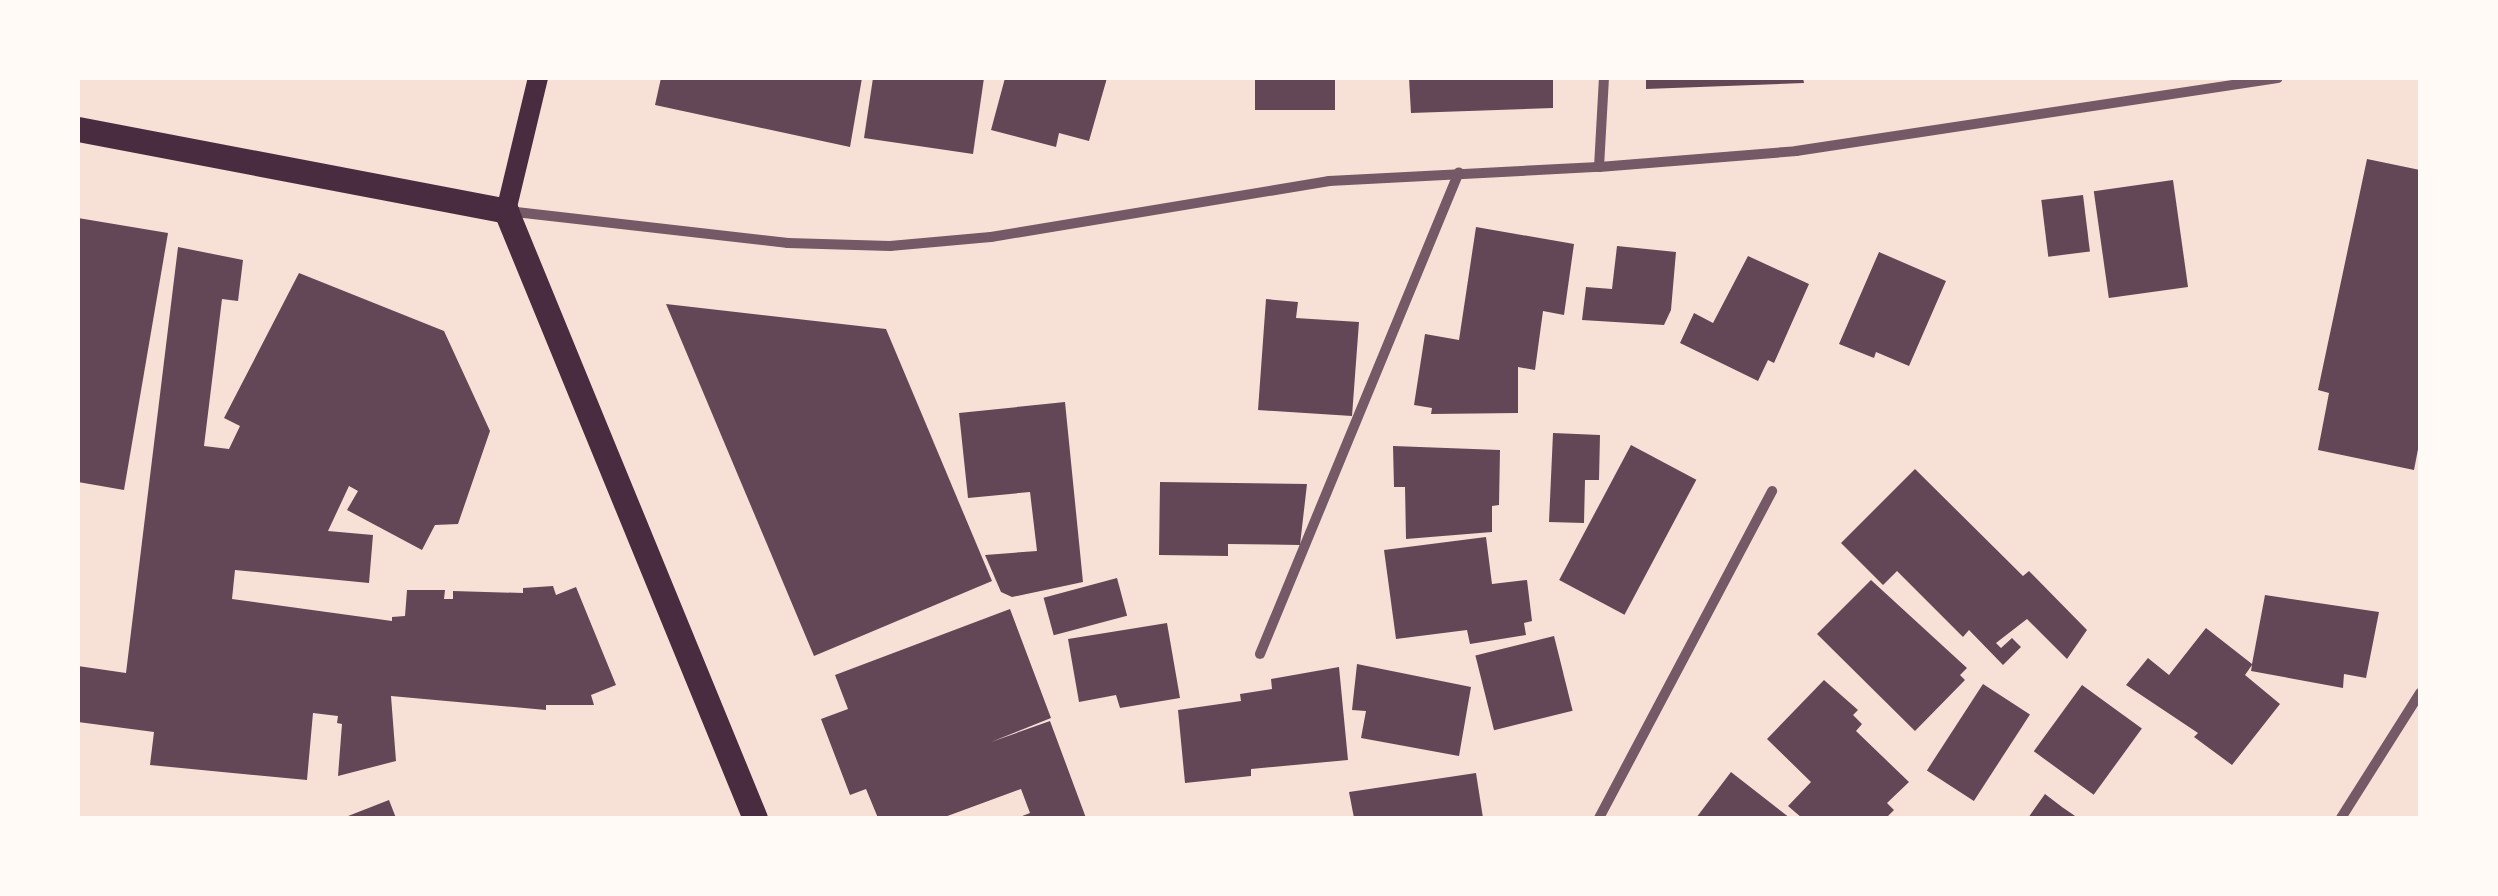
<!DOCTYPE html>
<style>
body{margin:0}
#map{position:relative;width:2498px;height:896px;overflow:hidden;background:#f7e1d7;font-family:Quicksand,sans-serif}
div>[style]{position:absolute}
.building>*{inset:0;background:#644757;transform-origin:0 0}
.minor>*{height:10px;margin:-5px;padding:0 5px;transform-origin:5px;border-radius:5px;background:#755966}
.secondary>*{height:20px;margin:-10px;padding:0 10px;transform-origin:10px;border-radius:10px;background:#4a2c40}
.primary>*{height:25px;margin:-12.5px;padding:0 12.5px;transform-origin:12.5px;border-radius:12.5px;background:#4a2c40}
span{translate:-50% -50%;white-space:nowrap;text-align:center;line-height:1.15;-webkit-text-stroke:8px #fffaf5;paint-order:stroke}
.frame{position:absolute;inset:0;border:80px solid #fffaf5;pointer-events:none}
</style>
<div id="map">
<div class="building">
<i style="clip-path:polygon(661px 78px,862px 78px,850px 147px,655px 105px)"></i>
<i style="clip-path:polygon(873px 78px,984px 78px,973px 154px,864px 138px)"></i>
<i style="clip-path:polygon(1005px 78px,1107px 78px,1089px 141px,1059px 133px,1056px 147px,991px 130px)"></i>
<i style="left:1255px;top:78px;width:80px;height:32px"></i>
<i style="clip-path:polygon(1409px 78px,1553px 78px,1553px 108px,1411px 113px)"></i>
<i style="clip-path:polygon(1646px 78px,1803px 78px,1804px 83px,1646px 89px)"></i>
<i style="clip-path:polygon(2367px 159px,2420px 170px,2420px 439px,2414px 470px,2318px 450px,2329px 393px,2318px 390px)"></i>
<i style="left:2173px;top:180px;width:108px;height:80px;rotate:82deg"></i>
<i style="left:2083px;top:195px;width:57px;height:42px;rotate:83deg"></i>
<i style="clip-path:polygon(78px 218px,168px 233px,124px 490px,78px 482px)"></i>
<i style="clip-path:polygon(1476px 227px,1574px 244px,1564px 315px,1543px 311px,1535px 370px,1518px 367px,1518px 413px,1431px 414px,1432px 408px,1414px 405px,1425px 334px,1459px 340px)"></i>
<i style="clip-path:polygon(1617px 246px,1676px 252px,1671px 310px,1664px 325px,1582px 320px,1586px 287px,1612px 289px)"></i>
<i style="clip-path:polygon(178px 247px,243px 260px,238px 301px,222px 299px,204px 446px,229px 449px,240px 426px,224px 418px,299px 273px,444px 331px,490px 431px,458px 524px,435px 525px,422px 550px,347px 510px,358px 491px,349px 486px,328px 531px,373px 535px,369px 583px,235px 570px,232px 599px,392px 621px,392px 617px,405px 616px,407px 590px,445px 590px,444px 599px,453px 599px,453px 591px,523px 593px,523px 588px,553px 586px,556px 595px,576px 587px,616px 685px,591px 695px,594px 705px,546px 705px,546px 710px,391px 696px,396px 761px,338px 776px,342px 724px,337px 723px,338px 716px,313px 713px,307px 780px,150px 765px,154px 732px,78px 722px,78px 666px,126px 673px)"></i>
<i style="clip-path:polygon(1879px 252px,1946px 281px,1909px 366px,1876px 352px,1874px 358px,1839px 344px)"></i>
<i style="clip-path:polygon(1748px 256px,1809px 284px,1774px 363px,1768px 360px,1758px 381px,1680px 343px,1694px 313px,1713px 323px)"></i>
<i style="clip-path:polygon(1266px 299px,1298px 302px,1296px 318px,1359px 322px,1352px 416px,1258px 410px)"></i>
<i style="clip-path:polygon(666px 304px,886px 329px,992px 581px,814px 656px)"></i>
<i style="clip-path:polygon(1065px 402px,1083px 582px,1012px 597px,1001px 592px,985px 555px,1037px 551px,1030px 492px,968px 498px,959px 413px)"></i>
<i style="clip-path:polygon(1553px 433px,1600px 435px,1599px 480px,1585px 480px,1584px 523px,1549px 522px)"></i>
<i style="left:1631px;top:445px;width:74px;height:153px;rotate:28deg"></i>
<i style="clip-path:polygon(1393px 446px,1500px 450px,1499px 505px,1492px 506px,1492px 532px,1406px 539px,1405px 487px,1394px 487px)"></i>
<i style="clip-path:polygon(1915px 469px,2023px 576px,2029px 571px,2087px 630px,2067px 659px,2027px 619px,1996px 643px,2001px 648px,2012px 638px,2021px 647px,2003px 665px,1969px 630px,1963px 637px,1897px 571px,1883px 585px,1841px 543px)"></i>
<i style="clip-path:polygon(1160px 482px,1307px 484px,1300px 545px,1228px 544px,1228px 556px,1159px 555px)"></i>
<i style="clip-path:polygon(1486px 537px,1492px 584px,1527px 580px,1532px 621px,1524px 623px,1526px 635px,1470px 644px,1467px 630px,1396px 639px,1384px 550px)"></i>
<i style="left:1117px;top:578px;width:39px;height:76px;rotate:75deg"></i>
<i style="clip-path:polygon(1871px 580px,1967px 668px,1960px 675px,1965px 680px,1915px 731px,1817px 634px)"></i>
<i style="clip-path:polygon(2265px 595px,2379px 612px,2366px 678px,2344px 674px,2343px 688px,2251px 671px,2252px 665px,2245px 675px,2280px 704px,2232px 765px,2194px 737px,2198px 733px,2126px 685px,2148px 658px,2169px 675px,2206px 628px,2252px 664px)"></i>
<i style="clip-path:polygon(1010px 609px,1051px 718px,991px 742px,1050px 721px,1086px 818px,1017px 818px,1030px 813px,1021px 789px,942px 818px,878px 818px,866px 789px,850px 795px,821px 719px,848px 709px,835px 675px)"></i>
<i style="clip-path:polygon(1167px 623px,1180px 698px,1120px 708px,1116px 695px,1079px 702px,1068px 639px)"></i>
<i style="left:1554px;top:636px;width:77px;height:81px;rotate:76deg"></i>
<i style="clip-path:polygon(1357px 664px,1471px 687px,1459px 756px,1361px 738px,1366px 711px,1352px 710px)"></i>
<i style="clip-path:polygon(1339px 667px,1348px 760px,1251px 769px,1251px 776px,1185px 783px,1178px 710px,1241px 701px,1240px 694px,1272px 689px,1271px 679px)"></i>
<i style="clip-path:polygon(1824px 680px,1858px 710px,1853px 715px,1862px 724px,1856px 731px,1909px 782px,1887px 803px,1894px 810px,1886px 818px,1802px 818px,1788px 806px,1811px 782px,1767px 739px)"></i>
<i style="left:1983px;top:684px;width:56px;height:103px;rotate:33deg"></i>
<i style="left:2082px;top:685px;width:74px;height:82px;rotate:36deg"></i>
<i style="clip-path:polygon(1731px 772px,1790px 818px,1696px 818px)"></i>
<i style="clip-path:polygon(1476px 773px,1483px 818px,1354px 818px,1349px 792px)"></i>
<i style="clip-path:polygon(2045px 794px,2062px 807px,2078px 818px,2028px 818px)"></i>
<i style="clip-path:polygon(389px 800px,396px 818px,343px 818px)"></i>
</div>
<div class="minor">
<i style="left:1599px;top:167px;width:89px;rotate:-86.8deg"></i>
<i style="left:507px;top:211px;width:283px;rotate:6.5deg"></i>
<i style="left:788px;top:243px;width:102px;rotate:1.7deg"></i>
<i style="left:890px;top:246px;width:101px;rotate:-5.1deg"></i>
<i style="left:991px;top:237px;width:343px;rotate:-9.4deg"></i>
<i style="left:1329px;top:181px;width:270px;rotate:-3deg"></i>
<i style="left:1599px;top:167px;width:198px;rotate:-4.6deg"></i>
<i style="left:1796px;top:151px;width:487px;rotate:-8.6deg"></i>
<i style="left:1260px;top:654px;width:521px;rotate:-67.57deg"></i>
<i style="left:1599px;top:818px;width:370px;rotate:-62.1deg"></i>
<i style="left:2341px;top:818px;width:148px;rotate:-57.7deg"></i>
</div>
<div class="secondary">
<i style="left:506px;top:211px;width:137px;rotate:-76.5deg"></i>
</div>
<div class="primary">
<i style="left:78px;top:129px;width:436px;rotate:10.8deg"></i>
<i style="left:506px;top:211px;width:656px;rotate:67.7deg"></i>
</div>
<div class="frame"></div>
</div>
